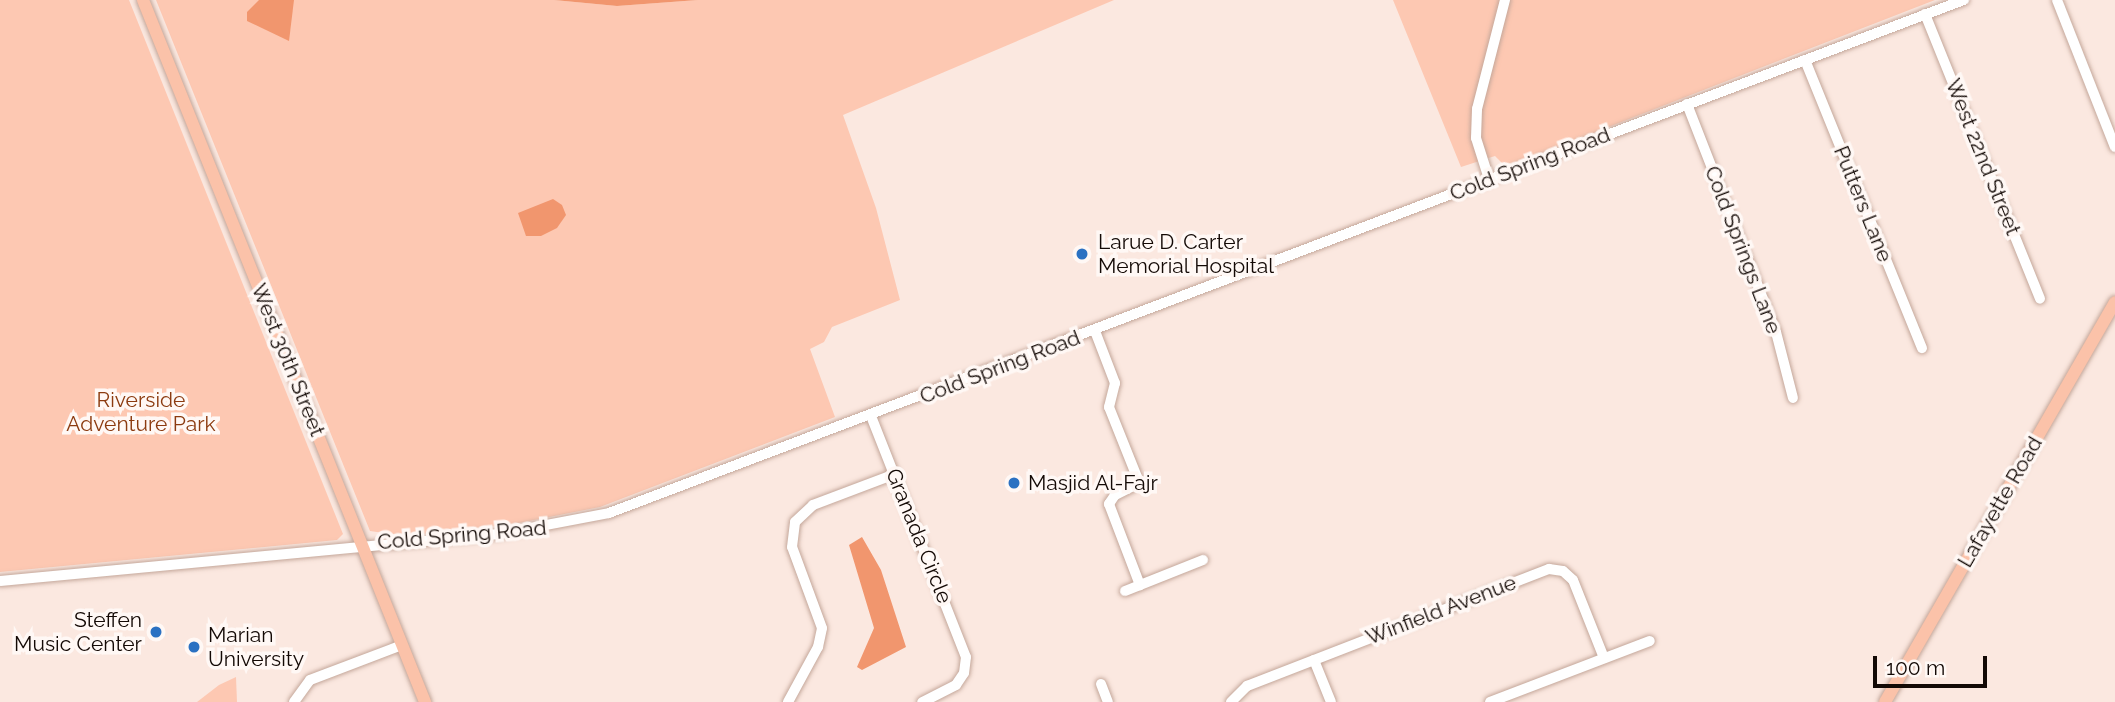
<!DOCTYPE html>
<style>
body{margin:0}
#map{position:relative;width:2115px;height:702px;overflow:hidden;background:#fbe8e0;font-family:Raleway,sans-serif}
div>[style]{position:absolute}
.green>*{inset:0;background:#fdc8b2}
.water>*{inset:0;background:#f1966e}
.roads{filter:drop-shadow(0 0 2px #c4a79a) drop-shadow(0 0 2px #c4a79a)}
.minor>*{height:10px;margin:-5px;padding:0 5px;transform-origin:5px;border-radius:5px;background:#fff}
.major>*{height:12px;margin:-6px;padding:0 6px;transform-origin:6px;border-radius:6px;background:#fbc2a9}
.dots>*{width:19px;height:19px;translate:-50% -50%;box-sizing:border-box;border:4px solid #fff8f5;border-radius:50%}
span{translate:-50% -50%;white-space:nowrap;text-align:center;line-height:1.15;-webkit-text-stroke:7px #fff8f5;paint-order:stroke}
.street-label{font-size:21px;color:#130905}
.poi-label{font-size:21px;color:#130905}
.left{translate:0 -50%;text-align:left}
.right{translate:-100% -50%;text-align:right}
.park-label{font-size:21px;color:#8c3b10}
.scale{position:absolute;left:1873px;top:656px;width:114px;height:32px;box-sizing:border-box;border:4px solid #130905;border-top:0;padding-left:9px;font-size:21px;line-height:24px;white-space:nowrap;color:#130905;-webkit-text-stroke:5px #fff8f5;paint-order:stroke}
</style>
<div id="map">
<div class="green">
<i style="clip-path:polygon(0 0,129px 0,343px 534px,337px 540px,0 572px)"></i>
<i style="clip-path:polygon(156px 0,554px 0,617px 6px,698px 0,1114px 0,843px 115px,876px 208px,900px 300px,832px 327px,824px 342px,810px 349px,835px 417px,600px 507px,514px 524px,405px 536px,370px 531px)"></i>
<i style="clip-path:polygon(1393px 0,1935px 0,1506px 167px,1495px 156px,1461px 167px)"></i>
<i style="clip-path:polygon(236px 677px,237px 702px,197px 702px,219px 685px)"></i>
</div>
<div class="water">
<i style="clip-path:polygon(259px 0,294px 0,289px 41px,247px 21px,247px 12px)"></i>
<i style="clip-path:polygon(554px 0,698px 0,617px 6px)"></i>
<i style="clip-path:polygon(553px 199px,562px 205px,566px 215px,557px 228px,541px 236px,526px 236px,518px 213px)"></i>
<i style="clip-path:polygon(862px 537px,881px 570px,906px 647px,862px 670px,857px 667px,874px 628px,849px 545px)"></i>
</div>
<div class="roads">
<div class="minor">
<i style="left:2057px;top:0;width:158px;rotate:68.5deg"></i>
<i style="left:1925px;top:14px;width:307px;rotate:68deg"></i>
<i style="left:1805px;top:60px;width:311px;rotate:67.9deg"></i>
<i style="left:1687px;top:104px;width:245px;rotate:68.7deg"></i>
<i style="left:1776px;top:332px;width:68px;rotate:75.6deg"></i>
<i style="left:1489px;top:179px;width:43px;rotate:-107.6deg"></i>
<i style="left:1476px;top:138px;width:29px;rotate:-88deg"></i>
<i style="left:1477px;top:109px;width:113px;rotate:-75.6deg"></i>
<i style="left:1095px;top:331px;width:56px;rotate:69deg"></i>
<i style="left:1115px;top:383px;width:25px;rotate:104deg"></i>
<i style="left:1109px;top:407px;width:75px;rotate:68.2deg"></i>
<i style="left:1137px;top:477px;width:10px;rotate:114deg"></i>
<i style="left:1133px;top:486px;width:20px;rotate:153deg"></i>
<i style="left:1115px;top:495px;width:11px;rotate:124deg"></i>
<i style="left:1109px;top:504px;width:87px;rotate:69.1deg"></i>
<i style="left:871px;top:416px;width:259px;rotate:68.5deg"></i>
<i style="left:966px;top:657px;width:16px;rotate:97deg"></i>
<i style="left:964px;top:673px;width:14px;rotate:124deg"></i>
<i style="left:956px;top:685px;width:38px;rotate:153deg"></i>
<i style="left:0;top:581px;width:501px;rotate:-5.38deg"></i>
<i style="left:499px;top:534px;width:112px;rotate:-10.8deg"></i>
<i style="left:609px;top:513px;width:1449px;rotate:-20.74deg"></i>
<i style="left:1125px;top:591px;width:84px;rotate:-21.7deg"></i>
<i style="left:1314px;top:660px;width:45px;rotate:68deg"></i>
<i style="left:1101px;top:684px;width:19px;rotate:69deg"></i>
<i style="left:294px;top:702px;width:27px;rotate:-54deg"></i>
<i style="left:310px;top:680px;width:98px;rotate:-20.8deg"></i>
<i style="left:788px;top:702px;width:63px;rotate:-61.4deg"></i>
<i style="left:818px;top:647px;width:19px;rotate:-78deg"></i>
<i style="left:822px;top:628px;width:86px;rotate:-110.3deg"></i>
<i style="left:792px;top:547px;width:25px;rotate:-83deg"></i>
<i style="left:795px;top:522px;width:25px;rotate:-43deg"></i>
<i style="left:813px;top:505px;width:88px;rotate:-20.7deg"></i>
<i style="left:1231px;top:702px;width:23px;rotate:-45deg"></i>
<i style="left:1247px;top:686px;width:324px;rotate:-21.2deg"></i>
<i style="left:1549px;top:569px;width:14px;rotate:8deg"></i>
<i style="left:1563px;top:571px;width:13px;rotate:42deg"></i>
<i style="left:1573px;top:580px;width:84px;rotate:68.3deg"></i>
<i style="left:1490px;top:702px;width:171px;rotate:-20.9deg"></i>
</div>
<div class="major">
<i style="left:143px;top:0;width:757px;rotate:68.11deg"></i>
<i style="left:1885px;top:702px;width:461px;rotate:-60.1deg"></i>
</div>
</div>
<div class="dots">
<i style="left:1082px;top:254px;background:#2b71c2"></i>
<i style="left:1014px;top:483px;background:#2b71c2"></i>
<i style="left:156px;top:632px;background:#2b71c2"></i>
<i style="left:194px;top:647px;background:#2b71c2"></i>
</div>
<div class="street-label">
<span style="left:1983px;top:157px;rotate:68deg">West 22nd Street</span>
<span style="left:1530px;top:164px;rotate:-21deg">Cold Spring Road</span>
<span style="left:1863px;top:204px;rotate:68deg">Putters Lane</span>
<span style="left:1743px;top:250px;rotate:69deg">Cold Springs Lane</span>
<span style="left:288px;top:360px;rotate:68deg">West 30th Street</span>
<span style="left:1000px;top:367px;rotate:-21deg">Cold Spring Road</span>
<span style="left:2000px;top:502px;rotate:-60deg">Lafayette Road</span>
<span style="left:462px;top:535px;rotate:-5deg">Cold Spring Road</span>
<span style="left:919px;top:536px;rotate:68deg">Granada Circle</span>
<span style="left:1441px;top:610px;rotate:-21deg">Winfield Avenue</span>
</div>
<div class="poi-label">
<span class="left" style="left:1098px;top:254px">Larue D. Carter<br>Memorial Hospital</span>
<span class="left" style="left:1028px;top:483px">Masjid Al-Fajr</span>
<span class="right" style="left:142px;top:632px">Steffen<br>Music Center</span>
<span class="left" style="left:208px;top:647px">Marian<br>University</span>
</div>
<div class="park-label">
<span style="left:141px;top:412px">Riverside<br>Adventure Park</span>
</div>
<div class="scale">100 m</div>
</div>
